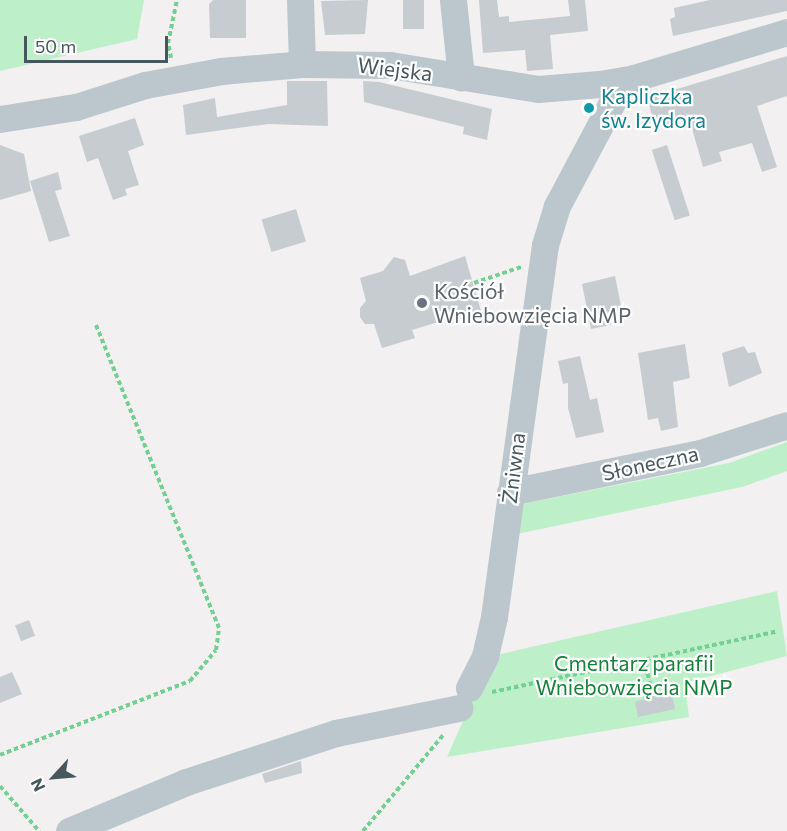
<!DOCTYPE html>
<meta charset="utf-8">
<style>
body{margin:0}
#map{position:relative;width:787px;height:831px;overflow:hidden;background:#f2f0f0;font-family:Commissioner,sans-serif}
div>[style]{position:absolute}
.green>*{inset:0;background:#bdf0c9}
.building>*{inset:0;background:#c6cccf;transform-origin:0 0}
.path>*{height:4px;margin-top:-2px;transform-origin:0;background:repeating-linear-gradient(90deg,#74cf93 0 4.5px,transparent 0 7.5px)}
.minor>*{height:27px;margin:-13.5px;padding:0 13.5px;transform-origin:13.5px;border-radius:13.5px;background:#bbc7cd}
.dots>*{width:16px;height:16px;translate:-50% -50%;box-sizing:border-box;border:3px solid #fff;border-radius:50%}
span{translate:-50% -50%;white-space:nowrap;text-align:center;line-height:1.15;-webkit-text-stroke:4.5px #fff;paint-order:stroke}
.street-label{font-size:21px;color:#47575e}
.culture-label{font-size:21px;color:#0d838f}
.left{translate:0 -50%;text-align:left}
.worship-label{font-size:21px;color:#5b616d}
.park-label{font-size:21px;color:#158239}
.north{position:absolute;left:24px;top:747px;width:60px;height:60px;-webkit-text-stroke:4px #fff;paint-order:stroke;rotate:244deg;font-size:16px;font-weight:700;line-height:24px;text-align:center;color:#47575e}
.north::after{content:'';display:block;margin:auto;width:21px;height:27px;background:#47575e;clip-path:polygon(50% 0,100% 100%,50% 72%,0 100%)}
.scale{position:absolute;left:24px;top:36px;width:144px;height:27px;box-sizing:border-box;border:3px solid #47575e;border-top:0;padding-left:8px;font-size:18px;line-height:21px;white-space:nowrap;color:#47575e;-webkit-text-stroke:4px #fff;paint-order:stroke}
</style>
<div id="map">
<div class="green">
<i style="clip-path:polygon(0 0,144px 0,137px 39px,0 71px)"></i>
<i style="clip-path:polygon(787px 442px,787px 471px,742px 487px,512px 535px,522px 504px,729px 463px)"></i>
<i style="clip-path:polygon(777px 591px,787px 656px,685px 683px,689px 717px,447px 757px,492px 656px)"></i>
</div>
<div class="building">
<i style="clip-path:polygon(213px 0,246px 0,246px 38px,210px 38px,209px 4px)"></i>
<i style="clip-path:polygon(368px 0,365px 34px,325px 35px,321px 1px)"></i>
<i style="left:403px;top:0;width:21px;height:29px"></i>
<i style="clip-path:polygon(479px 0,497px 0,499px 17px,509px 16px,509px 22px,570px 16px,568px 0,585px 0,588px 31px,550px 35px,553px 69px,527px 71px,525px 50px,483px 53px)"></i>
<i style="clip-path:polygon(710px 0,787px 0,787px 11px,673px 36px,670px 19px,675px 17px,674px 8px)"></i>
<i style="clip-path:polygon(787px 56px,787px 96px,757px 106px,777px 167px,762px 172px,752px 143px,719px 152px,722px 161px,703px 167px,689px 118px,656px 128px,647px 98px)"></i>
<i style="clip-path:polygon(287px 81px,327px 81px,328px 126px,268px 124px,186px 135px,183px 105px,215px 98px,217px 117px,287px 105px)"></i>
<i style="clip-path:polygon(363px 81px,379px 82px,492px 109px,487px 140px,463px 134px,464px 127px,364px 102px)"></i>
<i style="clip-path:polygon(135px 118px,144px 145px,128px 151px,139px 185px,125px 189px,127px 195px,113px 200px,98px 158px,87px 162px,79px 136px)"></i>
<i style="clip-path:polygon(0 145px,24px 154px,31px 191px,0 200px)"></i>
<i style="left:667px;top:145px;width:74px;height:16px;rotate:72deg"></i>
<i style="clip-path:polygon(58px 172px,62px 189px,55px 191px,70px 236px,49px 242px,30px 181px)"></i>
<i style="left:296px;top:209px;width:34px;height:36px;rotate:73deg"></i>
<i style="clip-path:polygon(465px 256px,483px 318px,463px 324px,461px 315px,412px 330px,415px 338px,382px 348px,374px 324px,365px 324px,360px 317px,360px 308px,366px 301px,360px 278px,383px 271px,394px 257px,405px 260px,410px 276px)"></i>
<i style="clip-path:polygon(615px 276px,622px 311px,609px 315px,611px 325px,591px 329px,582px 284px)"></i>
<i style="clip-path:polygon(685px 344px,690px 378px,673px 382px,678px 427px,661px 431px,658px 418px,648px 420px,638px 353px)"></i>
<i style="clip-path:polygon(744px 346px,748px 353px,755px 352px,762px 373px,729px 387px,722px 353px)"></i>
<i style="clip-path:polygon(580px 356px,590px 400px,597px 398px,604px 432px,576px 438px,568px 408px,568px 383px,563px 384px,558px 361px)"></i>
<i style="left:29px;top:620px;width:17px;height:15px;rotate:69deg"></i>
<i style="clip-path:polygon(12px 672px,22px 694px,0 703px,0 677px)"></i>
<i style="clip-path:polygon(660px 694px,662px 697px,672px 694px,675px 709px,638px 717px,635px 702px)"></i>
<i style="clip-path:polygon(301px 761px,302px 773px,265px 783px,262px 774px)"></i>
</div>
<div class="path">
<i style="left:171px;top:58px;width:15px;rotate:-101deg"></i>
<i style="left:168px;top:43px;width:44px;rotate:-78.2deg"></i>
<i style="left:474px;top:283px;width:50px;rotate:-18.8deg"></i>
<i style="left:644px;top:659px;width:37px;rotate:76deg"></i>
<i style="left:492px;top:692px;width:292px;rotate:-12deg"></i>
<i style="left:0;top:755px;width:204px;rotate:-21.3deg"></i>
<i style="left:190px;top:681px;width:40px;rotate:-50deg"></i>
<i style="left:216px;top:650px;width:22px;rotate:-82deg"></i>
<i style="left:219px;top:628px;width:327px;rotate:-112.1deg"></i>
<i style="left:0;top:786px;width:60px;rotate:49.1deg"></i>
<i style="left:363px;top:831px;width:126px;rotate:-50.1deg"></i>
</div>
<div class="minor">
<i style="left:300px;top:0;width:64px;rotate:88.2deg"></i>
<i style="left:453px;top:0;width:78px;rotate:84.1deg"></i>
<i style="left:0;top:119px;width:77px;rotate:-9deg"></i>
<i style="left:76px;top:107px;width:72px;rotate:-17.7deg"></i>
<i style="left:145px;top:85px;width:77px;rotate:-10.4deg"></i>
<i style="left:221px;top:71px;width:81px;rotate:-4.9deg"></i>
<i style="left:302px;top:64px;width:88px;rotate:0.7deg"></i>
<i style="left:390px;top:65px;width:150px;rotate:9.2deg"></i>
<i style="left:538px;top:89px;width:62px;rotate:-4.6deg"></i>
<i style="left:600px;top:84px;width:35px;rotate:-10deg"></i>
<i style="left:634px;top:78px;width:160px;rotate:-16.7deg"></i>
<i style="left:510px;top:492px;width:194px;rotate:-11.6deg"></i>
<i style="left:700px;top:453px;width:91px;rotate:-17.8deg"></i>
<i style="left:469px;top:688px;width:36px;rotate:-63deg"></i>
<i style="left:485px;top:656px;width:40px;rotate:-77deg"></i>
<i style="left:494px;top:617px;width:375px;rotate:-82.2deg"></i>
<i style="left:545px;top:245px;width:41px;rotate:-72.9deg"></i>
<i style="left:557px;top:206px;width:126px;rotate:-62deg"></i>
<i style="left:616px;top:95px;width:13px;rotate:-90deg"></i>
<i style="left:69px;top:831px;width:127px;rotate:-22.7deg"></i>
<i style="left:186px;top:782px;width:158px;rotate:-18.1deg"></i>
<i style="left:336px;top:733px;width:126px;rotate:-11.5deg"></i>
</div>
<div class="dots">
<i style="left:589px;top:108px;background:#0f9aa8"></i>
<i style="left:422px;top:303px;background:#6b7280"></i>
</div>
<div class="street-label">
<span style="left:395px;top:69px;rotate:7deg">Wiejska</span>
<span style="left:650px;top:463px;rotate:-12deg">Słoneczna</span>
<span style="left:513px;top:468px;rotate:-83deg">Żniwna</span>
</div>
<div class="culture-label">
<span class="left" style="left:601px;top:108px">Kapliczka<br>św. Izydora</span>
</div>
<div class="worship-label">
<span class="left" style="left:434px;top:303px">Kościół<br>Wniebowzięcia NMP</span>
</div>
<div class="park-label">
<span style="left:634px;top:675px">Cmentarz parafii<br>Wniebowzięcia NMP</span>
</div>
<div class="north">N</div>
<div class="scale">50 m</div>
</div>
